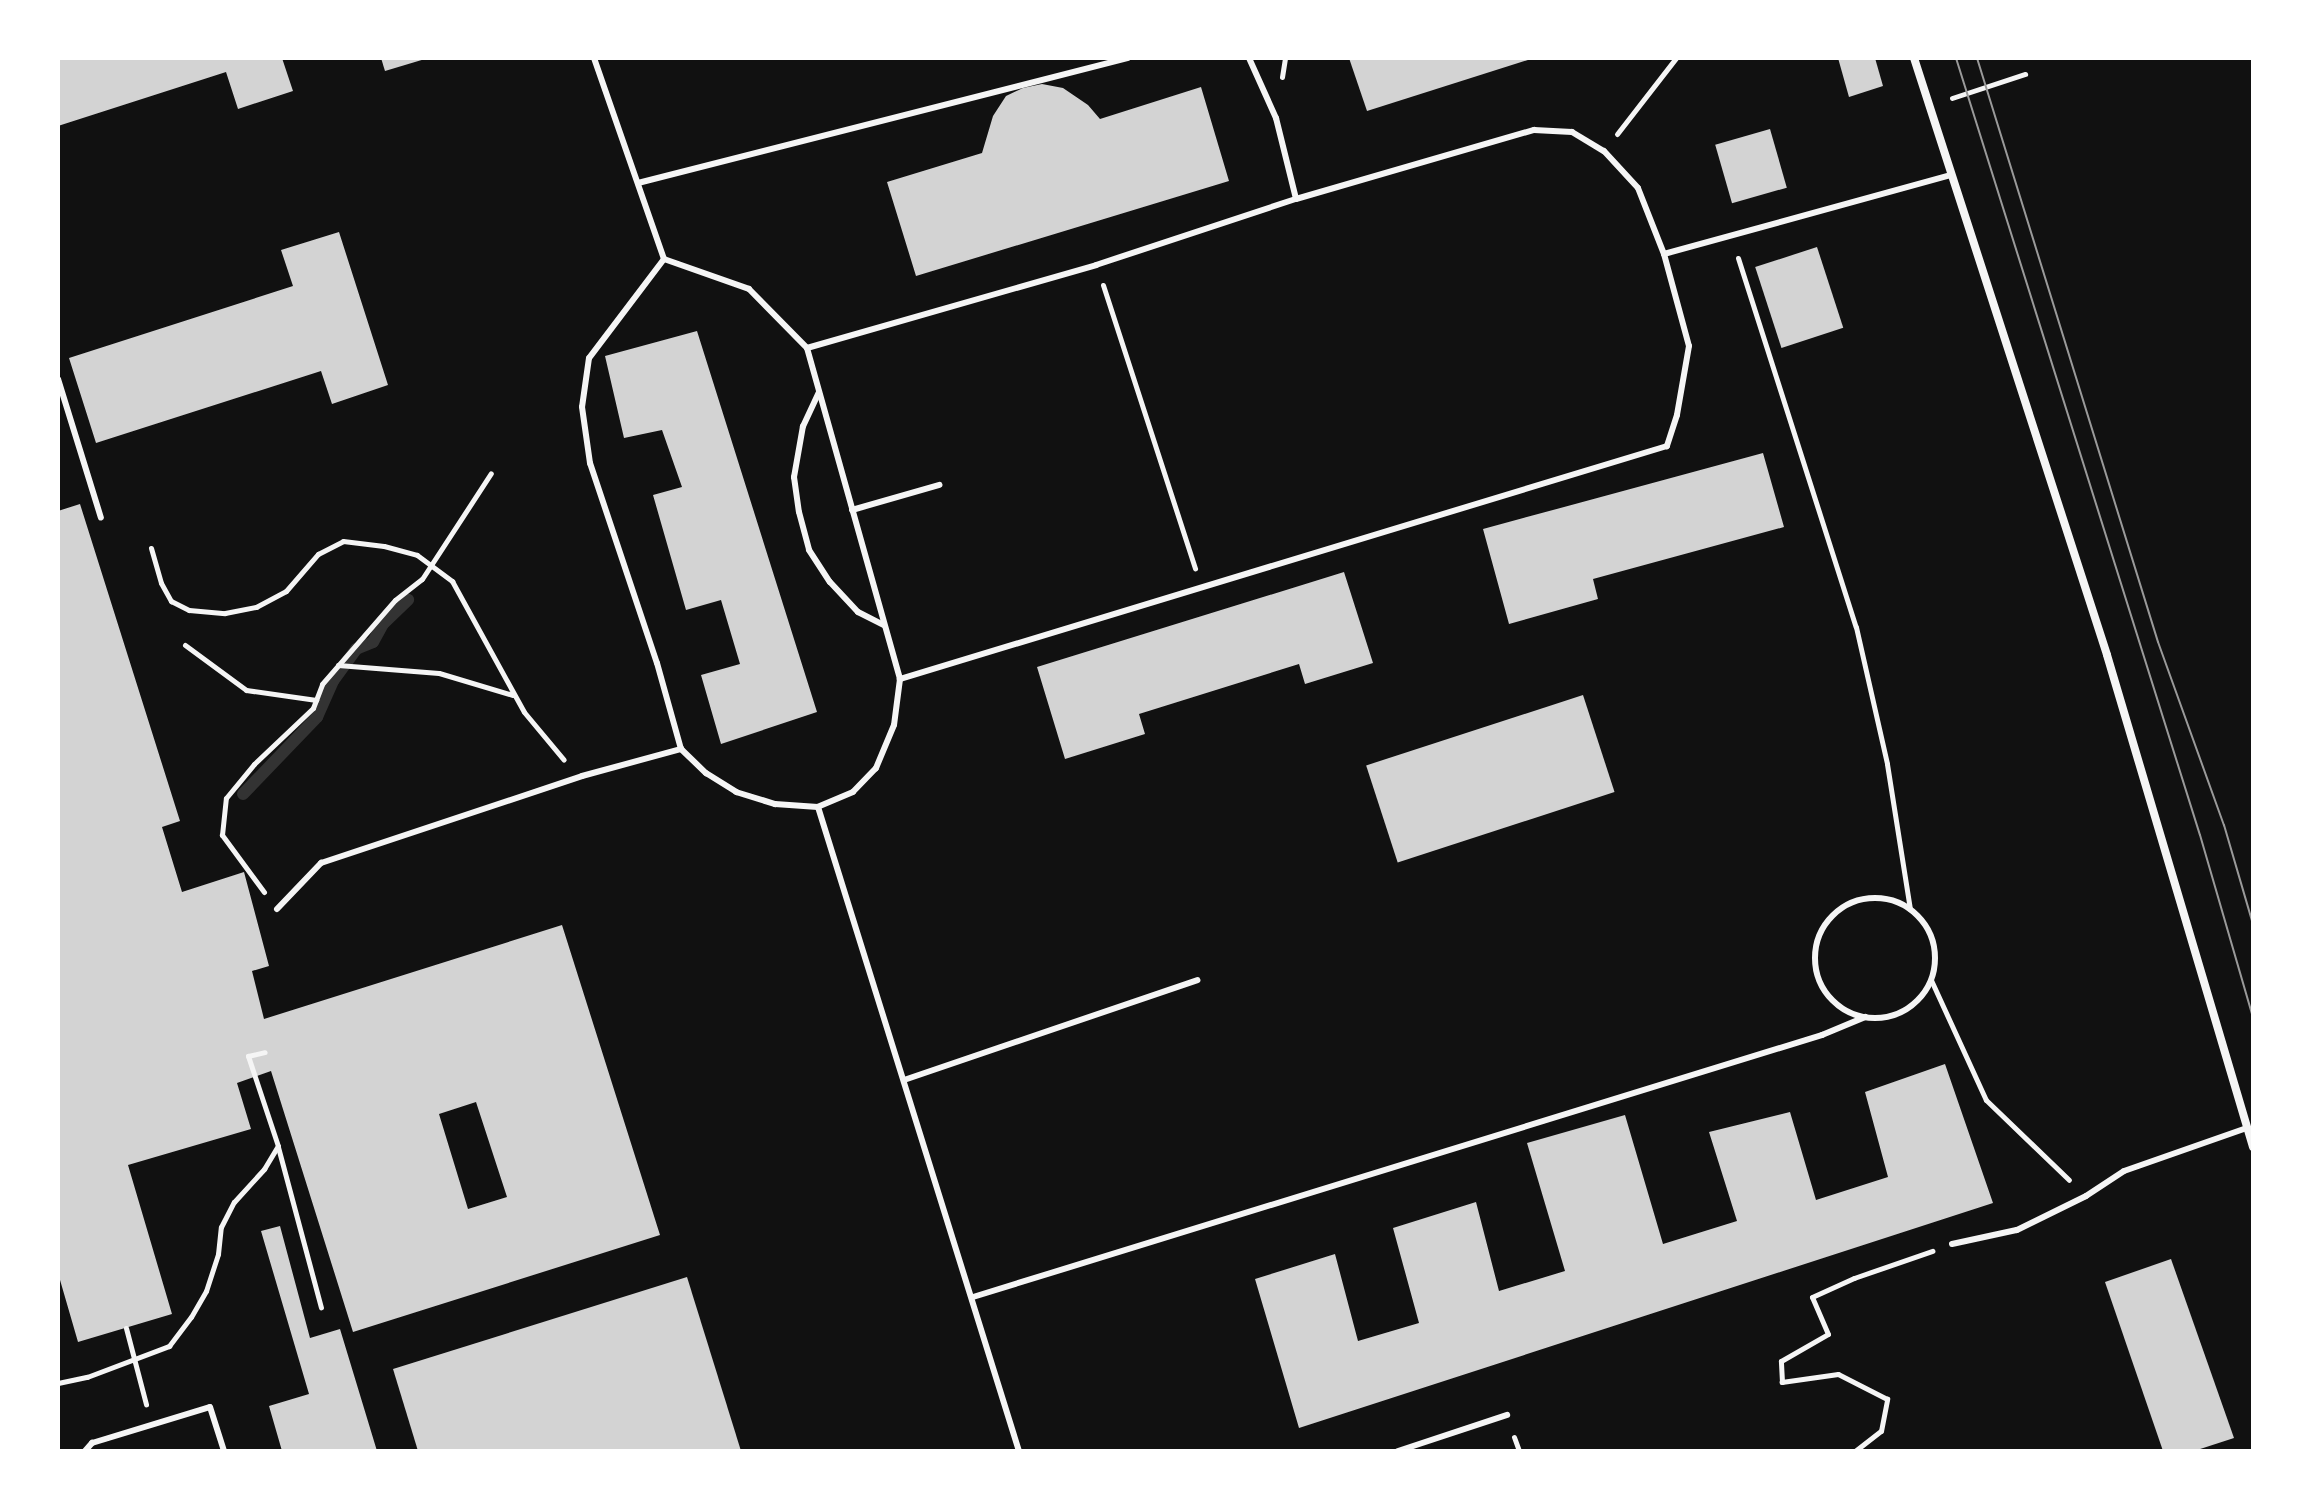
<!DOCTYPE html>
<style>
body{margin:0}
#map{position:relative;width:2311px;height:1509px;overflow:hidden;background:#111;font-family:"Roboto Condensed",sans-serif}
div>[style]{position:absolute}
.stream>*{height:12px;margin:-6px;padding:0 6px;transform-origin:6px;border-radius:6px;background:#333}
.building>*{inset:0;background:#d3d3d3;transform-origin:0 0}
.path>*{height:5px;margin:-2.5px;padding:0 2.5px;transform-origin:2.5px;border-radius:2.5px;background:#f5f5f5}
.service>*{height:6px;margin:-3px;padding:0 3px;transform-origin:3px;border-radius:3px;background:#f5f5f5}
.service>.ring{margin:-3px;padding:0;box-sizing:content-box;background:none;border:6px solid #f5f5f5;border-radius:50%}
.minor>*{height:8px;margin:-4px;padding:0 4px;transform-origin:4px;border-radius:4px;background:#f5f5f5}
.tram>*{height:2px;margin:-1px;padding:0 1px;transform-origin:1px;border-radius:1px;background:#9a9a9a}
span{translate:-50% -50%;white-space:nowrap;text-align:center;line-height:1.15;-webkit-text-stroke:7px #fff;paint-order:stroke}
.frame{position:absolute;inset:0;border:60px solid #fff;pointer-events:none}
</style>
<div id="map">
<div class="stream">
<i style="left:243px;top:794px;width:107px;rotate:-46.1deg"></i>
<i style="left:317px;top:717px;width:39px;rotate:-66deg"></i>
<i style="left:333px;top:681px;width:39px;rotate:-54deg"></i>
<i style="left:356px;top:649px;width:18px;rotate:-22deg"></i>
<i style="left:373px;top:642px;width:21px;rotate:-61deg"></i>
<i style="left:383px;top:624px;width:35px;rotate:-44deg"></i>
</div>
<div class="building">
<i style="clip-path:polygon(58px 58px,282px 58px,293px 91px,238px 109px,226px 72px,58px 126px)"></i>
<i style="clip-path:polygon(381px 58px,425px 58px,425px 59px,385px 71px)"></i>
<i style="clip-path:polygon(1349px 58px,1531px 58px,1531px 59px,1367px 111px)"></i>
<i style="clip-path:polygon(1838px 58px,1875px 58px,1883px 86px,1849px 97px)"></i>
<i style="clip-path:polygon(1042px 84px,1063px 88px,1088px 105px,1100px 119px,1201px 87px,1229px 181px,916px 276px,887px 182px,982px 153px,993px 116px,1006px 96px,1023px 88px)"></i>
<i style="left:1770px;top:129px;width:61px;height:57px;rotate:74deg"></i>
<i style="clip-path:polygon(339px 232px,388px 385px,332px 404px,321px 371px,96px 443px,69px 358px,293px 286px,281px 250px)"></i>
<i style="left:1817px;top:247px;width:85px;height:65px;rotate:72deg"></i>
<i style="clip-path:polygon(697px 331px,817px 712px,721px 744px,701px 675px,740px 664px,721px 600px,686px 610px,653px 495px,682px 487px,662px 430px,624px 438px,605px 356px)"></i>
<i style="clip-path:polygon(1763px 453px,1784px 527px,1593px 579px,1598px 599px,1509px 624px,1483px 529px)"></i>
<i style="clip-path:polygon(evenodd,80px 504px,180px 821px,162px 827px,182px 892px,244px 872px,269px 966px,252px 971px,264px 1019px,562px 925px,660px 1235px,353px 1332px,271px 1071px,237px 1083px,251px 1129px,128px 1165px,172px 1314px,78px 1342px,58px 1273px,58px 511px,80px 504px,476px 1102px,507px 1197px,468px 1209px,439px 1114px,476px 1102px)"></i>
<i style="clip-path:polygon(1344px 572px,1373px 663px,1305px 684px,1299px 664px,1139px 714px,1145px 734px,1065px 759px,1037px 667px)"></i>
<i style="left:1583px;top:695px;width:102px;height:228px;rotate:72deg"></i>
<i style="clip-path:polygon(1945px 1064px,1993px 1203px,1299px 1428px,1255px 1279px,1335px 1254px,1358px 1341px,1419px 1323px,1393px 1228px,1476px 1202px,1499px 1291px,1565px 1271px,1527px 1143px,1625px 1115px,1663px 1244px,1737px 1221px,1709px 1132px,1790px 1112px,1816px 1200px,1888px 1177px,1865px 1092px)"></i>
<i style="clip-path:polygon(280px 1226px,310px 1338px,340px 1329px,377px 1451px,282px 1451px,269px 1406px,309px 1394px,261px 1231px)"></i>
<i style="clip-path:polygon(2171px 1259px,2234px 1438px,2194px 1451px,2163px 1451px,2105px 1282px)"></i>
<i style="clip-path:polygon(687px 1277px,741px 1451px,418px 1451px,393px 1369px)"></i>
</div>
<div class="path">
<i style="left:1282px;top:77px;width:19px;rotate:-81deg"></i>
<i style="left:1952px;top:98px;width:77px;rotate:-18.2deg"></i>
<i style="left:1617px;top:134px;width:96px;rotate:-52.2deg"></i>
<i style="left:1738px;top:258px;width:387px;rotate:72.3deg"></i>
<i style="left:1856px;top:627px;width:140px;rotate:77.2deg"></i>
<i style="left:1887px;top:764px;width:147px;rotate:81deg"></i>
<i style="left:1103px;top:285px;width:298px;rotate:72deg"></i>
<i style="left:151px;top:548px;width:36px;rotate:74deg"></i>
<i style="left:161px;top:583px;width:21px;rotate:61deg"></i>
<i style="left:171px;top:601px;width:20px;rotate:27deg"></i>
<i style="left:189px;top:610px;width:36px;rotate:5deg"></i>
<i style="left:225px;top:613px;width:32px;rotate:-11deg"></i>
<i style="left:256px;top:607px;width:34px;rotate:-28deg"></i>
<i style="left:286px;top:591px;width:49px;rotate:-49.1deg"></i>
<i style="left:318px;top:554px;width:28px;rotate:-27deg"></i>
<i style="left:343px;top:541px;width:41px;rotate:7deg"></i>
<i style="left:384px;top:546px;width:34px;rotate:15deg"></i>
<i style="left:417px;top:555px;width:44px;rotate:36.6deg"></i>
<i style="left:452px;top:581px;width:149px;rotate:61.2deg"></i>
<i style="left:524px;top:712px;width:62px;rotate:50.2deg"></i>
<i style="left:185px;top:645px;width:76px;rotate:36.4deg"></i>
<i style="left:246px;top:690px;width:71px;rotate:8.1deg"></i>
<i style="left:338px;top:665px;width:101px;rotate:4.5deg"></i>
<i style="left:439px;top:673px;width:77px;rotate:16.6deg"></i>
<i style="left:264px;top:892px;width:71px;rotate:-126.4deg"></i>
<i style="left:222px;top:835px;width:37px;rotate:-84deg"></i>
<i style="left:226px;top:798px;width:44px;rotate:-50.5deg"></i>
<i style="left:254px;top:764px;width:81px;rotate:-43.5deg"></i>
<i style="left:313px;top:708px;width:26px;rotate:-69deg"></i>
<i style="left:322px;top:684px;width:111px;rotate:-49deg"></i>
<i style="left:395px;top:600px;width:34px;rotate:-38deg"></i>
<i style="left:422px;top:579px;width:126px;rotate:-56.9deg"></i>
<i style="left:1931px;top:980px;width:132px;rotate:65.4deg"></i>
<i style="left:1986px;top:1100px;width:115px;rotate:43.9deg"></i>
<i style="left:278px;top:1147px;width:166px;rotate:75deg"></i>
<i style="left:126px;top:1328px;width:79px;rotate:75.3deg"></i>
<i style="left:58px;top:1383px;width:30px;rotate:-12deg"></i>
<i style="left:87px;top:1377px;width:88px;rotate:-20.7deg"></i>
<i style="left:169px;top:1346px;width:36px;rotate:-53deg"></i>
<i style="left:191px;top:1317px;width:30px;rotate:-60deg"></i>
<i style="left:206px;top:1291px;width:39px;rotate:-72deg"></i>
<i style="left:218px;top:1254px;width:27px;rotate:-84deg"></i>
<i style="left:221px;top:1227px;width:28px;rotate:-63deg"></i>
<i style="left:234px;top:1202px;width:45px;rotate:-47.7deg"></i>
<i style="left:264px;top:1169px;width:27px;rotate:-59deg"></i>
<i style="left:278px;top:1146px;width:95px;rotate:-108.4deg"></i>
<i style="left:248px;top:1056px;width:17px;rotate:-13deg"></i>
<i style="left:1514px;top:1437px;width:15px;rotate:70deg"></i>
<i style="left:1855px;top:1451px;width:33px;rotate:-38deg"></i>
<i style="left:1881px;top:1431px;width:33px;rotate:-79deg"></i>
<i style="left:1887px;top:1399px;width:55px;rotate:-153deg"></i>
<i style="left:1838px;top:1374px;width:57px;rotate:171.9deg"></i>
<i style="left:1782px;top:1382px;width:21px;rotate:-93deg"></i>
<i style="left:1781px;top:1361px;width:54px;rotate:-29.9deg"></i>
<i style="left:1828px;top:1334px;width:40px;rotate:-113.4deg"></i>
<i style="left:1812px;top:1297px;width:46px;rotate:-24.3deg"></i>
<i style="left:1854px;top:1278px;width:83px;rotate:-19.1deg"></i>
</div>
<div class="service">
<i style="left:594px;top:58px;width:213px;rotate:70.8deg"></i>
<i style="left:1249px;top:58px;width:66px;rotate:65.8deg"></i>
<i style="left:1276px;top:118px;width:83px;rotate:76.1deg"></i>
<i style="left:638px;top:183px;width:506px;rotate:-14.31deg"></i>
<i style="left:1664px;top:254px;width:297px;rotate:-15.4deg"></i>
<i style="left:664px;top:259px;width:90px;rotate:19.4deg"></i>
<i style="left:749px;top:289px;width:83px;rotate:45.5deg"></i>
<i style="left:807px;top:348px;width:344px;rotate:74.3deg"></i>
<i style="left:900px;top:679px;width:46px;rotate:97.4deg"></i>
<i style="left:894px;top:725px;width:47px;rotate:112.7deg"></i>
<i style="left:876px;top:768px;width:33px;rotate:134deg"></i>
<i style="left:853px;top:792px;width:38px;rotate:157deg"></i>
<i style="left:818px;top:807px;width:675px;rotate:72.67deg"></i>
<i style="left:664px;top:259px;width:124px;rotate:127.1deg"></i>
<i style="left:589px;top:358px;width:49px;rotate:98.1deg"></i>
<i style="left:582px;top:407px;width:57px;rotate:81.9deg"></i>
<i style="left:590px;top:463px;width:211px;rotate:71.5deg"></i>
<i style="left:657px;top:663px;width:89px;rotate:74.4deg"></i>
<i style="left:681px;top:749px;width:35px;rotate:44deg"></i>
<i style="left:706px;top:773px;width:36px;rotate:32deg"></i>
<i style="left:736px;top:792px;width:41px;rotate:17.1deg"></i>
<i style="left:775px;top:804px;width:43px;rotate:4deg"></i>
<i style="left:807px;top:348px;width:301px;rotate:-16deg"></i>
<i style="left:1096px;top:265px;width:211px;rotate:-18.3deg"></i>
<i style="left:1296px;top:199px;width:248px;rotate:-16.2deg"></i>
<i style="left:1534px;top:130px;width:38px;rotate:3deg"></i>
<i style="left:1572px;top:132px;width:37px;rotate:31deg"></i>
<i style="left:1604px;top:151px;width:50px;rotate:47.4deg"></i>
<i style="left:1638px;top:188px;width:71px;rotate:68.5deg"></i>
<i style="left:1664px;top:254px;width:95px;rotate:74.8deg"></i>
<i style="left:1689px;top:346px;width:70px;rotate:99.9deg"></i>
<i style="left:1677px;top:415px;width:33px;rotate:108deg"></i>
<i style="left:1667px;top:446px;width:802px;rotate:163.1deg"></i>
<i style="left:58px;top:379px;width:145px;rotate:72.8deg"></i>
<i style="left:819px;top:392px;width:38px;rotate:115deg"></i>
<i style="left:803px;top:426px;width:52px;rotate:100deg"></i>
<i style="left:794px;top:477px;width:35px;rotate:82deg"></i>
<i style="left:799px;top:512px;width:39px;rotate:75deg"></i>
<i style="left:809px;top:550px;width:38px;rotate:57deg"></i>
<i style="left:830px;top:582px;width:41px;rotate:47deg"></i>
<i style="left:858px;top:612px;width:29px;rotate:27deg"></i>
<i style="left:852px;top:510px;width:91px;rotate:-16deg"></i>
<i class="ring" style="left:1815px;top:898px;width:114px;height:114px"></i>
<i style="left:277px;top:909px;width:64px;rotate:-46.3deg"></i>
<i style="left:321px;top:863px;width:275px;rotate:-18.4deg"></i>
<i style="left:582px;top:776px;width:103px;rotate:-15.3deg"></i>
<i style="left:904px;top:1080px;width:310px;rotate:-18.8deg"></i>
<i style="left:1952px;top:1244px;width:66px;rotate:-12.2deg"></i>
<i style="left:2017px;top:1230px;width:77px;rotate:-26.2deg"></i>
<i style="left:2086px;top:1196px;width:45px;rotate:-33.3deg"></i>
<i style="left:2124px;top:1171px;width:130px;rotate:-19.3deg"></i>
<i style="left:973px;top:1297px;width:889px;rotate:-17.15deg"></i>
<i style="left:1822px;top:1035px;width:47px;rotate:-22.7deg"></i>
<i style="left:85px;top:1451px;width:11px;rotate:-49deg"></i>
<i style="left:92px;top:1443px;width:123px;rotate:-17deg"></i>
<i style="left:210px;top:1407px;width:46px;rotate:72.3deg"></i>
<i style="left:1398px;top:1451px;width:115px;rotate:-18.3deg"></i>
</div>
<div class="minor">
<i style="left:1914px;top:58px;width:627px;rotate:72.08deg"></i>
<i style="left:2107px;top:655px;width:513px;rotate:73.47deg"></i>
</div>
<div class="tram">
<i style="left:1956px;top:58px;width:814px;rotate:72.57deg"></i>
<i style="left:2200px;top:835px;width:191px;rotate:73.8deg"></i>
<i style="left:1977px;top:58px;width:611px;rotate:72.78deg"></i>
<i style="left:2158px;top:642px;width:195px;rotate:70.2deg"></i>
<i style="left:2224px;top:825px;width:103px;rotate:73.7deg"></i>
</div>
<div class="frame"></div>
</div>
